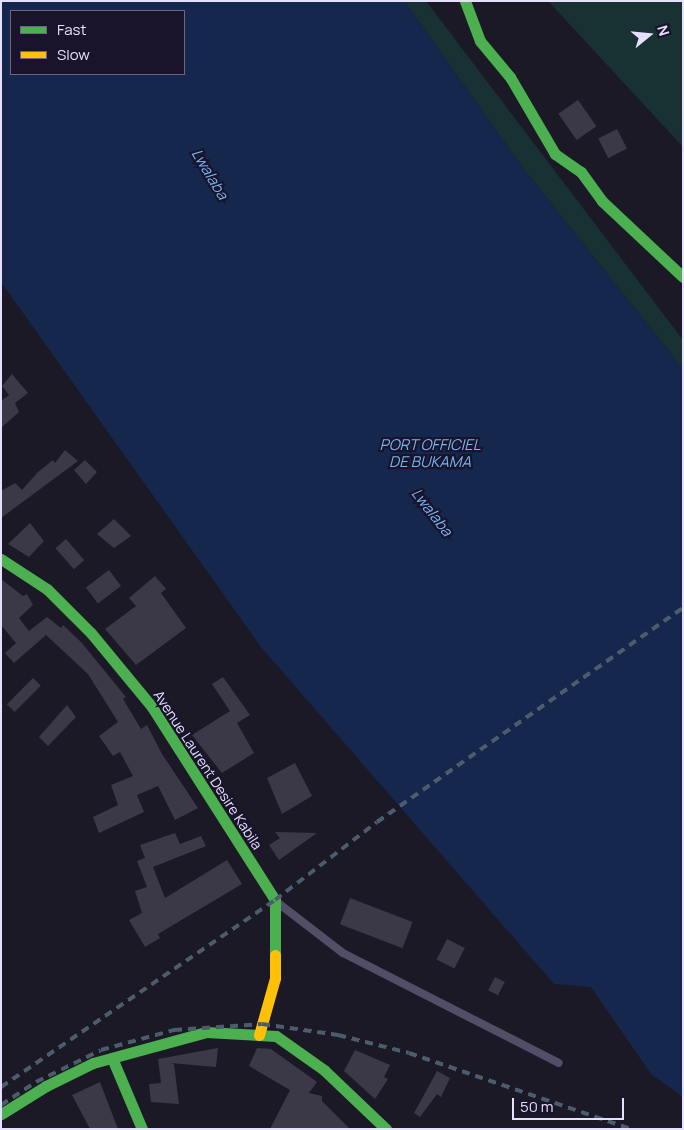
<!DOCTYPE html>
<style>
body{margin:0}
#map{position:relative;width:684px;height:1130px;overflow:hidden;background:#1c1926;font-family:Manrope,sans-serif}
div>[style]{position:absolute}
.green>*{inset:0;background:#183133}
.water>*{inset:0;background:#15274c}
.building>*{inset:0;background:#3b3847;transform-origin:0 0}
.lane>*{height:8px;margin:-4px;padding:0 4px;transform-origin:4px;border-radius:4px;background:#514f66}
.fast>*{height:11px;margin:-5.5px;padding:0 5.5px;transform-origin:5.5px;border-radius:5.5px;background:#4caf50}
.slow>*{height:11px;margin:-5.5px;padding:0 5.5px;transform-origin:5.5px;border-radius:5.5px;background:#ffc107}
.rail>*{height:4px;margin-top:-2px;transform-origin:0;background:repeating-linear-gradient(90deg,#4b5c6d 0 8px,transparent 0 14px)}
span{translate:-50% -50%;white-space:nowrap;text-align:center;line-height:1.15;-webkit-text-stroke:4.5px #19142b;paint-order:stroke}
.street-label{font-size:14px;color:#e5e0fd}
.water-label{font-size:15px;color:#76b6f5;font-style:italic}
.frame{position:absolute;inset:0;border:2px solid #e5e0fd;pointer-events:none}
.legend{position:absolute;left:10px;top:10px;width:175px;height:65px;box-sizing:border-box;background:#19142b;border:1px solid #6b667f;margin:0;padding:6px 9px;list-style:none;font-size:15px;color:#e5e0fd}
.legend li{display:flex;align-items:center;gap:10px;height:25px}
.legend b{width:25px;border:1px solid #6b667f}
.north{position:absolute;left:624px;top:10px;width:50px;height:50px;-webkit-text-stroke:4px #19142b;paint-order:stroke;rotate:73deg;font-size:14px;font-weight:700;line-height:20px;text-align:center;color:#e5e0fd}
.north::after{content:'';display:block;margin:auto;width:18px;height:22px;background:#e5e0fd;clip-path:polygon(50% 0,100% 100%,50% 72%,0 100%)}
.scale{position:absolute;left:512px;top:1098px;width:112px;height:22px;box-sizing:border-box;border:2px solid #e5e0fd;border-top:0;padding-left:6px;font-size:15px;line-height:18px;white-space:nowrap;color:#e5e0fd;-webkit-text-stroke:4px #19142b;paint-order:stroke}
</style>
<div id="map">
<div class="green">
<i style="clip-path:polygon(404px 1px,426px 1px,683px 340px,683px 369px,522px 167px)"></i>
<i style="clip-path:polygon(548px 1px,683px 1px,683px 147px)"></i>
</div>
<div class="water">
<i style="clip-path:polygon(evenodd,1px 1px,404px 1px,522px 167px,683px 369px,683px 1097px,651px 1074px,591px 987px,554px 984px,261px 647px,1px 282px,1px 1px,11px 11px,184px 11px,184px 74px,11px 74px,11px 11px)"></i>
</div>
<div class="building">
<i style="left:578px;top:100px;width:32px;height:24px;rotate:55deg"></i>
<i style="left:617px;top:129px;width:22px;height:21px;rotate:63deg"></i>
<i style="clip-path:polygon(12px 374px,28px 393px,15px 403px,19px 412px,1px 428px,1px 401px,9px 395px,2px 386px)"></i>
<i style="clip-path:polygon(65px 450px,78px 461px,1px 518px,1px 491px,15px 483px,22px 490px,38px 472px,53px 460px,55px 463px)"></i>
<i style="clip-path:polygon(85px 460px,97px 472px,86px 484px,74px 470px)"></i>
<i style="clip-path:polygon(114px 519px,131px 536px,114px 548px,97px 534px)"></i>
<i style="clip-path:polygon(30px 523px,44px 541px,29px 557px,8px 544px)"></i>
<i style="left:66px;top:539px;width:28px;height:14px;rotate:49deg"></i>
<i style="left:109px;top:570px;width:20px;height:29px;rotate:53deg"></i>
<i style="clip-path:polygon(155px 576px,166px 589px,161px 593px,186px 628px,136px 665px,105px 629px,136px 606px,129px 598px)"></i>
<i style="clip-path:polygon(1px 579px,23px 596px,27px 594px,33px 605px,19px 618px,29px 631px,47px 617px,61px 628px,63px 625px,81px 642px,126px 697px,123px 699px,141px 729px,147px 725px,162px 754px,198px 808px,175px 820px,158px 786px,137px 795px,144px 812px,99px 833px,93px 817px,118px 805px,111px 785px,133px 776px,120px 752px,113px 756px,99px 736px,118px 722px,88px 674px,46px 635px,14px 663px,5px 653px,16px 643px,1px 625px)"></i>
<i style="clip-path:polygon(223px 677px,250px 715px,237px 723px,254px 753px,222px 773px,192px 735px,230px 711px,212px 684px)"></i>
<i style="left:33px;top:678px;width:11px;height:37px;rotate:45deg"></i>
<i style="clip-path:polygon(67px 705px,76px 717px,48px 746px,39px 737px)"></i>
<i style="clip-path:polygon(295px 763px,312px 796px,282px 814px,267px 778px)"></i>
<i style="clip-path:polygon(275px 832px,317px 833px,279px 860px,269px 845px,280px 838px)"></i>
<i style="clip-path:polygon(175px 833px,180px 844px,201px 836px,206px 846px,153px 867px,165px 898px,227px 860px,242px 884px,158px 934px,160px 938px,145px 947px,129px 920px,142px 913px,135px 891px,147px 887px,137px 861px,145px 858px,140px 845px)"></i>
<i style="left:350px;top:898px;width:67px;height:28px;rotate:21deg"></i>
<i style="left:447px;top:939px;width:20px;height:23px;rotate:27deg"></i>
<i style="left:495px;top:977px;width:11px;height:15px;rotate:27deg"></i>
<i style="clip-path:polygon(218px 1048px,216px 1067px,170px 1063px,174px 1064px,179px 1104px,151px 1102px,149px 1084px,161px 1083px,158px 1059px)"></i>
<i style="clip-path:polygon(257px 1048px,271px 1049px,317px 1082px,309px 1093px,322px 1096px,322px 1101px,350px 1129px,270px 1129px,290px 1090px,249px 1066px)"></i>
<i style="clip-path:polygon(355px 1050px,390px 1065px,384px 1077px,388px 1079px,375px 1099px,344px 1071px)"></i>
<i style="clip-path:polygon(437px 1071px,450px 1078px,441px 1097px,437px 1094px,420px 1117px,414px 1113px)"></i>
<i style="clip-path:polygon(100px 1082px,118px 1129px,90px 1129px,72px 1095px)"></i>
</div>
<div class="lane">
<i style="left:278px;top:903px;width:82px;rotate:37.6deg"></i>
<i style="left:343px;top:953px;width:242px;rotate:27deg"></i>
</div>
<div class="fast">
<i style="left:465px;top:1px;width:43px;rotate:69.4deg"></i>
<i style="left:480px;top:41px;width:47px;rotate:50.2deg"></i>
<i style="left:510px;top:77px;width:89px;rotate:59.7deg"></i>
<i style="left:555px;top:154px;width:32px;rotate:35deg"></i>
<i style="left:581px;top:172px;width:36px;rotate:54deg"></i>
<i style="left:602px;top:201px;width:111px;rotate:43.2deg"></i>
<i style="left:1px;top:559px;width:55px;rotate:33.1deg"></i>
<i style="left:47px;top:589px;width:62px;rotate:45deg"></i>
<i style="left:91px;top:633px;width:96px;rotate:50.5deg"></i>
<i style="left:152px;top:707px;width:229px;rotate:57.5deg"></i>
<i style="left:275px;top:900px;width:55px;rotate:90deg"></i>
<i style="left:112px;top:1058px;width:77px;rotate:67.1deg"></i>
<i style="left:1px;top:1114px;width:53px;rotate:-31.9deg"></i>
<i style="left:46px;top:1086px;width:52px;rotate:-26.1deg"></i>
<i style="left:93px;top:1063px;width:117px;rotate:-15.3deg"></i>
<i style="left:206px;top:1032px;width:70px;rotate:3.3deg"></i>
<i style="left:276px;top:1036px;width:59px;rotate:35.3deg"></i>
<i style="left:324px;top:1070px;width:86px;rotate:43.6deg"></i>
</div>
<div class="slow">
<i style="left:259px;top:1035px;width:59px;rotate:-74.3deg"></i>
<i style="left:275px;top:978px;width:23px;rotate:-90deg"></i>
</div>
<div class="rail">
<i style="left:1px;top:1087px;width:332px;rotate:-34.3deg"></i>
<i style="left:275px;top:900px;width:128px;rotate:-37.4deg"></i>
<i style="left:377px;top:822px;width:373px;rotate:-35deg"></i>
<i style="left:1px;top:1105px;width:42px;rotate:-33.3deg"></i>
<i style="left:36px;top:1082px;width:72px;rotate:-26.2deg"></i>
<i style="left:101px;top:1050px;width:76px;rotate:-15.3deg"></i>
<i style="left:174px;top:1030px;width:88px;rotate:-3.9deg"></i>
<i style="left:262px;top:1024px;width:77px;rotate:8.2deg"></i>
<i style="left:338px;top:1035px;width:73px;rotate:14.2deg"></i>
<i style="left:409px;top:1053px;width:235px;rotate:18.9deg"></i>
</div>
<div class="street-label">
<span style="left:208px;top:770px;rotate:57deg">Avenue Laurent Desire Kabila</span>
</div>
<div class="water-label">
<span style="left:210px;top:174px;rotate:59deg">Lwalaba</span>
<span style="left:430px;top:453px">PORT OFFICIEL<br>DE BUKAMA</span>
<span style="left:432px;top:512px;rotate:52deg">Lwalaba</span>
</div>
<div class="frame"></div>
<ul class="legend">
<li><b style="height:6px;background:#4caf50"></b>Fast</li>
<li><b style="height:6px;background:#ffc107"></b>Slow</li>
</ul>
<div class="north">N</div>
<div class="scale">50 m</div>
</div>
